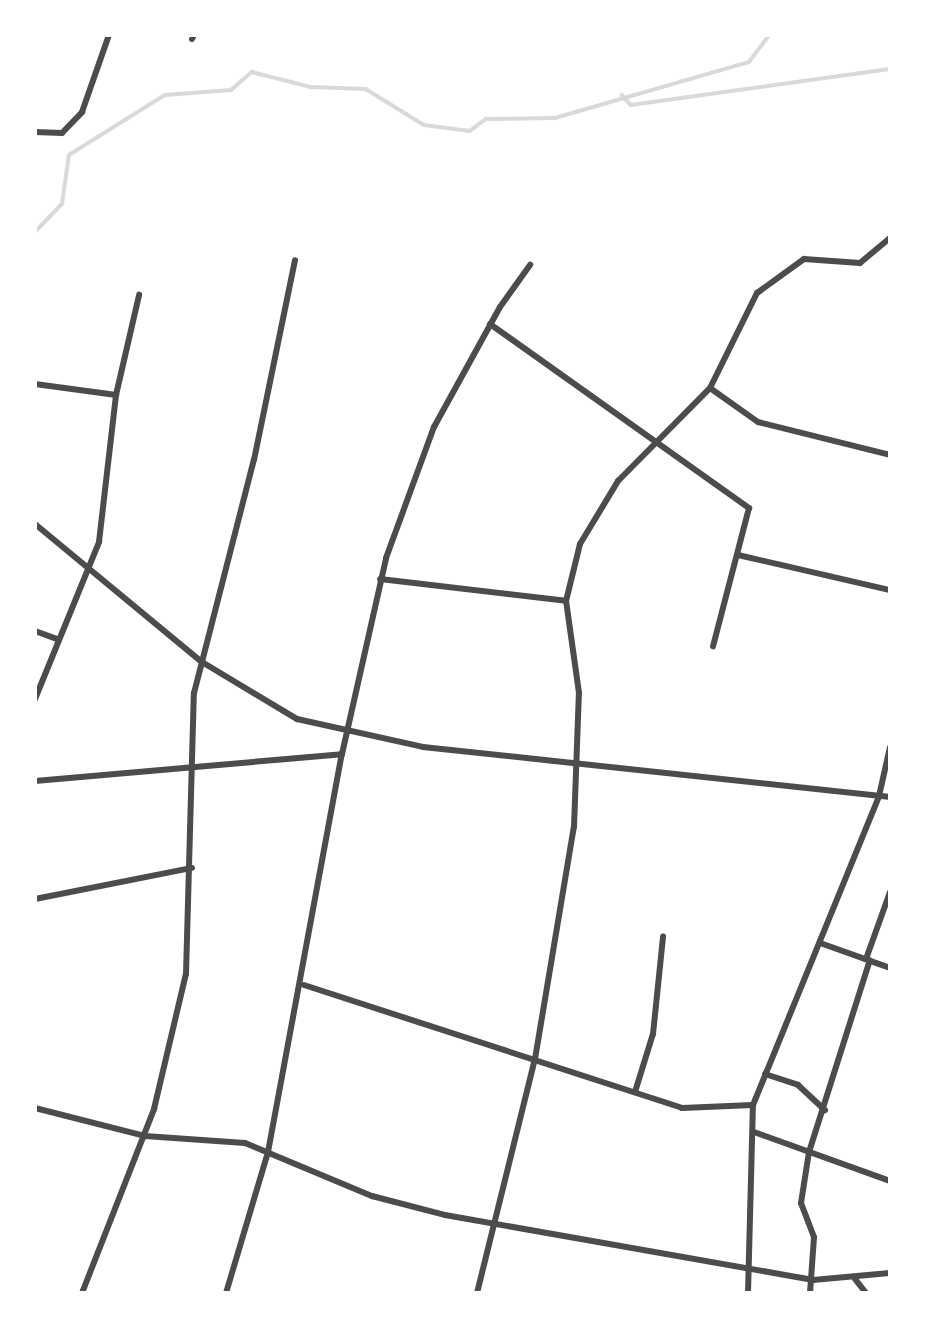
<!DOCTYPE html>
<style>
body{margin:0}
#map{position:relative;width:925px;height:1328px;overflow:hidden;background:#fff;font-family:"Zilla Slab",serif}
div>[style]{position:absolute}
.stream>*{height:3.5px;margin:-1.75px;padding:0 1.75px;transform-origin:1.75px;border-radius:1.75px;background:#d9d9d9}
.minor>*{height:6px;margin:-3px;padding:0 3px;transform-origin:3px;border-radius:3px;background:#4c4c4c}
span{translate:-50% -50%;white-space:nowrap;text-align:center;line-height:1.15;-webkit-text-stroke:7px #fff;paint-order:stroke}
.frame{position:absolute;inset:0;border:37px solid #fff;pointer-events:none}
</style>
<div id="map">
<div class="stream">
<i style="left:622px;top:95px;width:13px;rotate:48deg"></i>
<i style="left:631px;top:105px;width:261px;rotate:-7.9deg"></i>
<i style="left:35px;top:232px;width:39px;rotate:-46deg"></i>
<i style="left:62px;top:204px;width:49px;rotate:-81.9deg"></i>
<i style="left:69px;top:155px;width:113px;rotate:-32deg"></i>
<i style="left:165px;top:95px;width:66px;rotate:-4.3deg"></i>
<i style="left:231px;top:90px;width:28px;rotate:-41deg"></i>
<i style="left:252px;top:72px;width:61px;rotate:14.3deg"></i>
<i style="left:311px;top:87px;width:55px;rotate:2.1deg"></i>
<i style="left:366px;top:89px;width:68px;rotate:31.8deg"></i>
<i style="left:424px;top:125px;width:46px;rotate:7.4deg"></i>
<i style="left:470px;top:131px;width:20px;rotate:-37deg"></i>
<i style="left:486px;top:119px;width:69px;rotate:-0.8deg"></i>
<i style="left:555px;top:118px;width:202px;rotate:-16.1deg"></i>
<i style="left:749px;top:62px;width:34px;rotate:-53deg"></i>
</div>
<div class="minor">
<i style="left:192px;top:39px;width:4px;rotate:-63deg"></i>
<i style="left:35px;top:132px;width:27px;rotate:2deg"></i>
<i style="left:62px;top:133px;width:29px;rotate:-46deg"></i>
<i style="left:82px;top:112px;width:82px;rotate:-70.7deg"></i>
<i style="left:490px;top:324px;width:318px;rotate:35.4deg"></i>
<i style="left:749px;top:508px;width:143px;rotate:104.6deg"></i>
<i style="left:35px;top:384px;width:82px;rotate:7.7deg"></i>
<i style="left:710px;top:388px;width:59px;rotate:35.3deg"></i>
<i style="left:758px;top:422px;width:136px;rotate:14deg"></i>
<i style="left:35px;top:524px;width:217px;rotate:39.6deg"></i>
<i style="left:202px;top:662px;width:111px;rotate:31deg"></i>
<i style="left:297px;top:719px;width:129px;rotate:12.5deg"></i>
<i style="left:423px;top:747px;width:470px;rotate:6.1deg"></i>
<i style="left:738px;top:555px;width:156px;rotate:13deg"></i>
<i style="left:380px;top:579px;width:187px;rotate:6.7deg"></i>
<i style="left:35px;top:631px;width:23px;rotate:20deg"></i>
<i style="left:35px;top:699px;width:170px;rotate:-67.8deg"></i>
<i style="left:99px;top:542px;width:148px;rotate:-83.4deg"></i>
<i style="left:116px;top:395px;width:103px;rotate:-77deg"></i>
<i style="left:35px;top:781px;width:308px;rotate:-5deg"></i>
<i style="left:35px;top:899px;width:160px;rotate:-11.2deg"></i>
<i style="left:823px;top:944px;width:71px;rotate:19.7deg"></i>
<i style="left:866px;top:959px;width:71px;rotate:-70.3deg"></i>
<i style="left:304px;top:985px;width:398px;rotate:18deg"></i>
<i style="left:682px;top:1108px;width:71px;rotate:-2.4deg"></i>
<i style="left:765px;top:1074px;width:35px;rotate:18deg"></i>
<i style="left:798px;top:1085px;width:37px;rotate:43deg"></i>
<i style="left:635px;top:1092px;width:61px;rotate:-72.8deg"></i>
<i style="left:653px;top:1034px;width:98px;rotate:-84.1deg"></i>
<i style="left:35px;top:1108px;width:114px;rotate:14.3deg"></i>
<i style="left:145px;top:1136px;width:100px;rotate:4deg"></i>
<i style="left:245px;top:1143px;width:138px;rotate:22.7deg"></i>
<i style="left:372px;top:1196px;width:75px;rotate:14.6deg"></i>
<i style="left:445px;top:1215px;width:374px;rotate:10deg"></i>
<i style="left:813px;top:1280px;width:77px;rotate:-5.2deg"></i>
<i style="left:754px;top:1132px;width:145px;rotate:19.8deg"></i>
<i style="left:855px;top:1279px;width:18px;rotate:52deg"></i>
<i style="left:82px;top:1293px;width:198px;rotate:-68.6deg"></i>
<i style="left:154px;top:1109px;width:139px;rotate:-76.7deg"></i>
<i style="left:186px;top:974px;width:281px;rotate:-88.4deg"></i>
<i style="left:194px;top:693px;width:241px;rotate:-75.6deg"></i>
<i style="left:254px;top:460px;width:204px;rotate:-78.4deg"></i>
<i style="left:226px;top:1293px;width:147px;rotate:-73.4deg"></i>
<i style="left:268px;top:1152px;width:405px;rotate:-79.5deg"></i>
<i style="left:342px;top:754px;width:201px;rotate:-77.3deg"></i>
<i style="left:386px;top:558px;width:140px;rotate:-69.9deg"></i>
<i style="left:434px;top:427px;width:137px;rotate:-61.2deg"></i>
<i style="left:500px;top:307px;width:52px;rotate:-54.5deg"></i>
<i style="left:477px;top:1293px;width:241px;rotate:-76.1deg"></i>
<i style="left:535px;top:1059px;width:235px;rotate:-80.5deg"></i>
<i style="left:574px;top:827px;width:134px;rotate:-87.9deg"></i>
<i style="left:579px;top:693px;width:93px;rotate:-98deg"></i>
<i style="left:566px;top:601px;width:59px;rotate:-76.2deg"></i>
<i style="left:580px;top:544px;width:74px;rotate:-58.9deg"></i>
<i style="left:618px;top:481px;width:131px;rotate:-45.3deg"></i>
<i style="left:710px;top:388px;width:106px;rotate:-63.7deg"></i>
<i style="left:757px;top:293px;width:58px;rotate:-35.9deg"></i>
<i style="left:804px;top:259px;width:56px;rotate:4.1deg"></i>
<i style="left:860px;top:263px;width:39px;rotate:-40deg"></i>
<i style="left:748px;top:1293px;width:188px;rotate:-88.5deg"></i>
<i style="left:753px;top:1105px;width:334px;rotate:-67.8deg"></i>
<i style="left:879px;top:796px;width:50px;rotate:-77.3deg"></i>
<i style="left:810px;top:1293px;width:56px;rotate:-85.9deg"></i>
<i style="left:814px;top:1237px;width:36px;rotate:-111deg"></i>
<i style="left:801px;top:1203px;width:52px;rotate:-81.1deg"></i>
<i style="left:809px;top:1152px;width:201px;rotate:-72.4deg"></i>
</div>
<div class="frame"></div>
</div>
